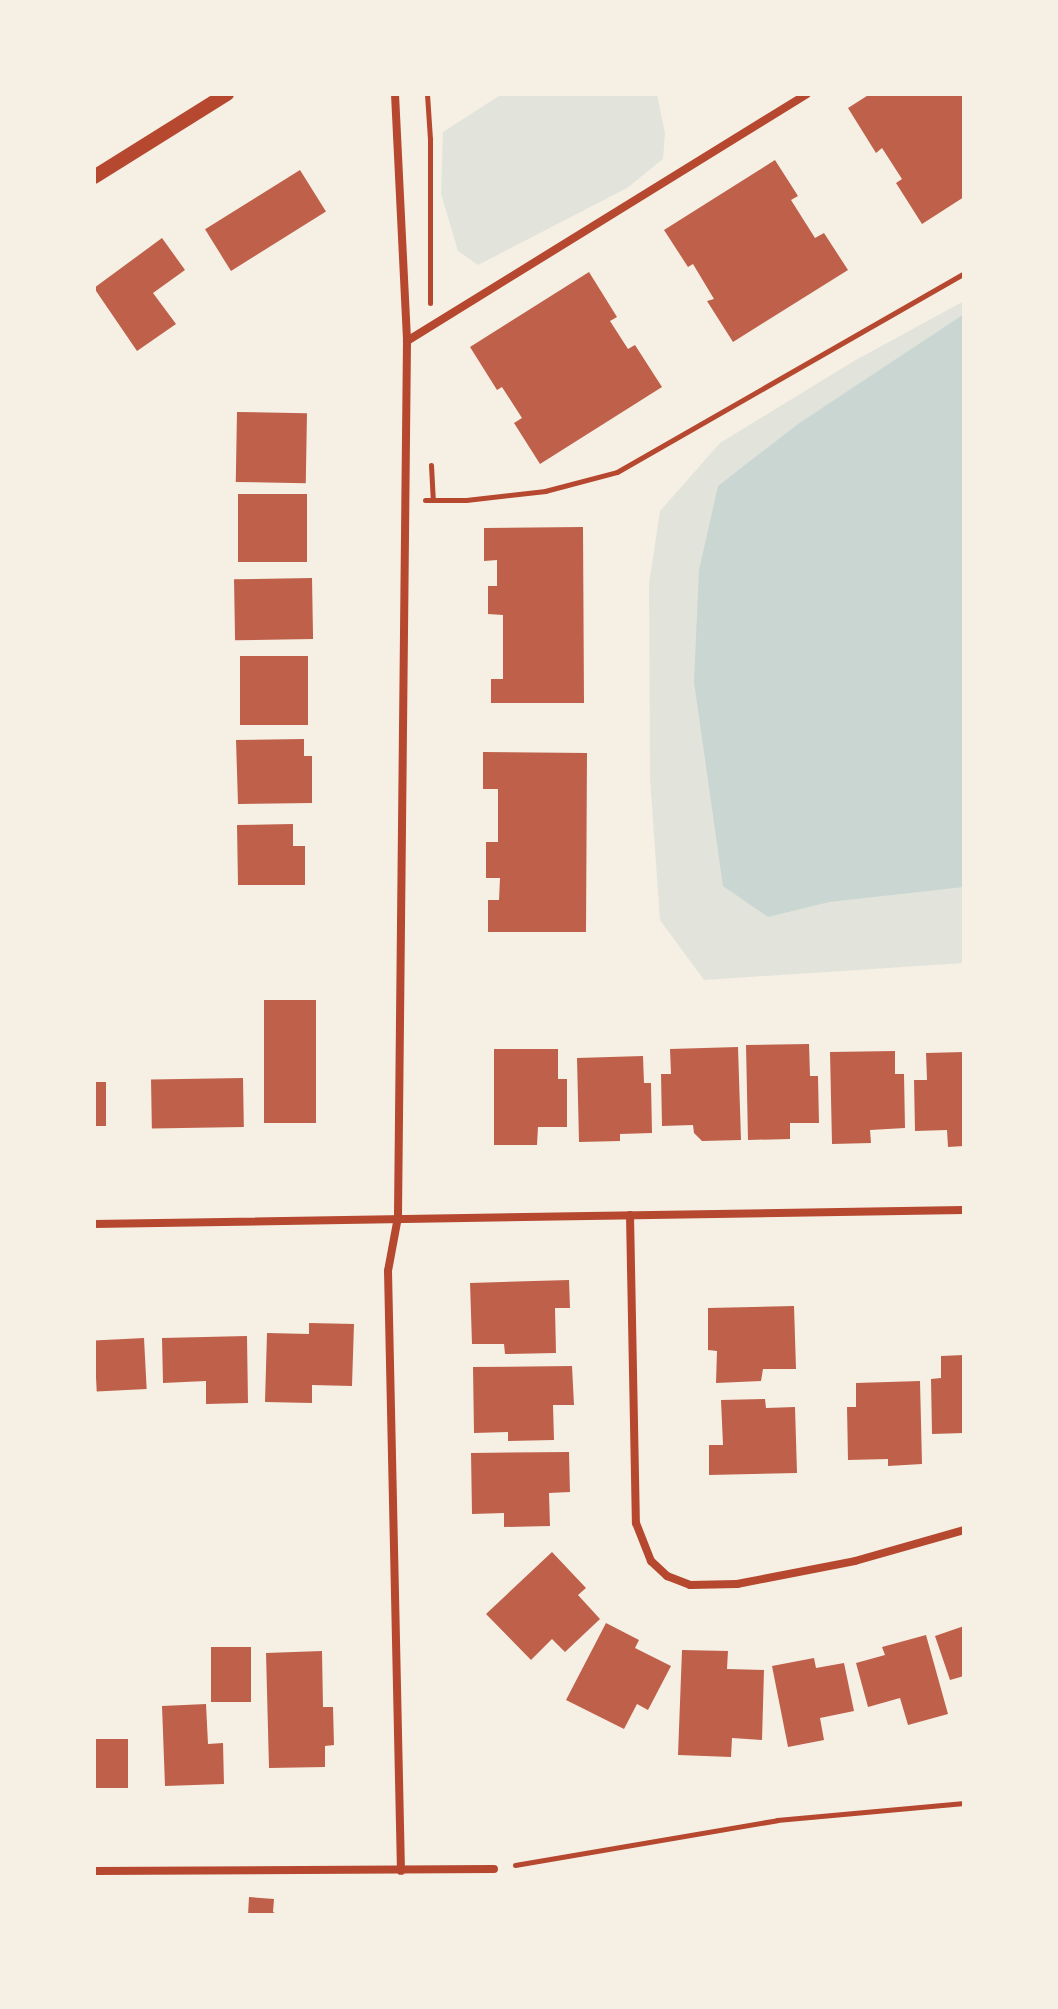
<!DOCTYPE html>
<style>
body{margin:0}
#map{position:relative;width:1058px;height:2009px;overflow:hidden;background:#f6efe4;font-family:"Fira Sans",sans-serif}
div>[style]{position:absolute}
.green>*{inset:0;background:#e2e4dc}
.water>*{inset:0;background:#c9d6d2}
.building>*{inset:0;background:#bf614a;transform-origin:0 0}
.path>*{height:5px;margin:-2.5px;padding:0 2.5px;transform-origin:2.5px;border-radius:2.5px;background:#b5482f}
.minor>*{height:8px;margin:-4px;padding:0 4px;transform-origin:4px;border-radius:4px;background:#b5482f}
.tertiary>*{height:14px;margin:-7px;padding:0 7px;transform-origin:7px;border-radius:7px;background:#b5482f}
span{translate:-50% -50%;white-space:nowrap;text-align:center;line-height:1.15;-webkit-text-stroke:7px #f6efe4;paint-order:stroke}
.frame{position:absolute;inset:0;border:96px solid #f6efe4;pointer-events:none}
</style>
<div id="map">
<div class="green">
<i style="clip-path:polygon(502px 94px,657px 94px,665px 133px,663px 159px,627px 188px,478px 265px,458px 251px,441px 194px,443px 132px)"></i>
<i style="clip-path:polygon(964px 301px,964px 963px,704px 980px,660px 920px,650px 779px,649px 584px,660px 511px,720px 443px,854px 361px)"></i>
</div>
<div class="water">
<i style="clip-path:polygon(964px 314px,964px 887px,829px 902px,768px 917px,723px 886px,694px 682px,699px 570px,718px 486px,798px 424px)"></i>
</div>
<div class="building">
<i style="clip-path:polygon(870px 94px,964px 94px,964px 197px,922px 224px,896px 183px,902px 179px,882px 148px,876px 153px,848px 108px)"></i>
<i style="clip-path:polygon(775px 160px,798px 196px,791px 200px,815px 238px,824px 233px,848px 270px,733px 342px,707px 301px,714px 299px,693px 264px,688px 267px,664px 230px)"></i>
<i style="left:300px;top:170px;width:49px;height:112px;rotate:58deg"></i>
<i style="clip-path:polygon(162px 238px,185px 270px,153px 293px,176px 324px,137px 351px,94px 288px)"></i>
<i style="clip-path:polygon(589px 272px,617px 317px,610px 321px,628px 349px,635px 345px,662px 387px,540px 464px,514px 423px,522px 418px,502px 387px,497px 390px,470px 347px)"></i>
<i style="left:237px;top:412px;width:70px;height:70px;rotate:1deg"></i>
<i style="left:238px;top:494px;width:69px;height:68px"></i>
<i style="clip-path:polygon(583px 527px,584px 703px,491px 703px,491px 679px,503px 679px,503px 615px,488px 614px,488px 586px,497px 586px,497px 560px,484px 561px,484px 528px)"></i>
<i style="left:312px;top:578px;width:61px;height:78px;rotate:89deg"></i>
<i style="left:240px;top:656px;width:68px;height:69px"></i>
<i style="clip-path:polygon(304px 739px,304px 756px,312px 756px,312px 803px,238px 804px,236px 740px)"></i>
<i style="clip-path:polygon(483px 752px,587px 753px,586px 932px,488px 932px,488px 900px,499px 900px,500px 878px,486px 878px,486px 842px,498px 842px,498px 789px,483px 789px)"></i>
<i style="clip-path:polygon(293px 824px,293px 846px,305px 846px,305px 885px,238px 885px,237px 825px)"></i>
<i style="left:264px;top:1000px;width:52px;height:123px"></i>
<i style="clip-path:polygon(809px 1044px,810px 1076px,818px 1076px,819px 1123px,790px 1123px,790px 1139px,748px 1140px,746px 1045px)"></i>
<i style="clip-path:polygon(738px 1047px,741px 1140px,702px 1141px,694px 1133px,693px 1125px,662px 1126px,661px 1074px,671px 1074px,670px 1049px)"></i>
<i style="clip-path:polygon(494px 1049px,558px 1049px,558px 1079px,567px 1079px,567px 1127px,538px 1127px,537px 1145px,494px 1145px)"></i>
<i style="clip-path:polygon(895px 1051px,895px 1074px,904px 1074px,905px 1128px,870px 1130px,871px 1143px,832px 1144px,830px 1052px)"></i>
<i style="clip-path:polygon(964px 1052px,964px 1146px,948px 1147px,947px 1130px,915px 1131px,914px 1080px,927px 1080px,926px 1053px)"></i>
<i style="clip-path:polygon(643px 1056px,644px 1083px,651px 1083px,652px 1133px,620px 1134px,620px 1141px,579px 1142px,577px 1058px)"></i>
<i style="left:243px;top:1078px;width:49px;height:92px;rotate:89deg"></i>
<i style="left:94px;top:1082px;width:12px;height:44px"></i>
<i style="clip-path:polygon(569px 1280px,570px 1308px,555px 1308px,556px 1353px,505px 1354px,504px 1344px,472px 1344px,470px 1283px)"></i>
<i style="clip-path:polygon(794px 1306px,796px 1369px,763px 1369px,761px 1381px,716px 1383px,717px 1351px,708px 1350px,708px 1308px)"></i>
<i style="clip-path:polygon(309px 1323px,354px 1324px,352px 1386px,312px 1385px,312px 1403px,265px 1402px,267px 1333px,309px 1334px)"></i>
<i style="clip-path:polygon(247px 1336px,248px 1403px,206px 1404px,206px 1381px,163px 1383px,162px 1338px)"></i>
<i style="left:144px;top:1338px;width:51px;height:50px;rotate:87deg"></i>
<i style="clip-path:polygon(964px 1355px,964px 1433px,932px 1434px,931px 1379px,941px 1378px,941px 1356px)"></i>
<i style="clip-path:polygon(572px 1366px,574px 1405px,553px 1405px,554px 1440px,508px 1441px,508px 1432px,474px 1433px,473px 1367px)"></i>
<i style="clip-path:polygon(920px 1381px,922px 1464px,888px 1466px,888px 1459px,848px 1460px,847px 1407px,856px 1407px,856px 1383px)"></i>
<i style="clip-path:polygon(765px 1399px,766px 1408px,795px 1407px,797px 1473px,709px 1475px,709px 1445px,723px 1445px,721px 1400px)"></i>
<i style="clip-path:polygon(569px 1452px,570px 1492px,549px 1493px,550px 1526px,504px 1527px,504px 1513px,472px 1514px,471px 1453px)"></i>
<i style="clip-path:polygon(552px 1552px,586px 1588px,578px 1595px,600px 1619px,565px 1652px,552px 1639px,531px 1660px,486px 1614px)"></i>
<i style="clip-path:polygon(606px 1623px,639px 1640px,635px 1648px,671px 1666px,648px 1710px,637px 1704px,624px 1729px,566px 1700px)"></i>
<i style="clip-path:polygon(964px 1626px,964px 1676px,950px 1680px,935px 1636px)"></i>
<i style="clip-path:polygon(926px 1635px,948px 1714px,908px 1725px,900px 1698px,868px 1707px,856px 1663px,885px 1655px,882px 1647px)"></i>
<i style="left:211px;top:1647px;width:40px;height:55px"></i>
<i style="clip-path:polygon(682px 1650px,728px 1651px,727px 1669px,764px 1670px,762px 1740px,732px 1738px,731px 1757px,678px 1755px)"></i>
<i style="clip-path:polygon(322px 1651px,323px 1707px,333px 1707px,334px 1745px,325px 1746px,325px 1767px,269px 1768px,266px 1653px)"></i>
<i style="clip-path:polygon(814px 1658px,816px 1668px,844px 1663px,854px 1711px,820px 1718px,824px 1740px,788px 1747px,772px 1666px)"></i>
<i style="clip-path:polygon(206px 1704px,208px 1744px,223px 1743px,224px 1784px,165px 1786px,162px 1706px)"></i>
<i style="left:94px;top:1739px;width:34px;height:49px"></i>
<i style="clip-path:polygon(249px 1897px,274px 1899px,273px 1912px,279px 1915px,248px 1915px)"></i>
</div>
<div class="path">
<i style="left:427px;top:94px;width:45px;rotate:86.2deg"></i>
<i style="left:430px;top:139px;width:164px;rotate:90deg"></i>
<i style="left:431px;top:465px;width:35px;rotate:87deg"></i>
<i style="left:425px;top:500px;width:41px"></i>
<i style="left:466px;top:500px;width:80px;rotate:-6.5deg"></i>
<i style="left:545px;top:491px;width:74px;rotate:-14.8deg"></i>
<i style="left:617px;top:472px;width:400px;rotate:-29.8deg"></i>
<i style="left:515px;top:1865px;width:266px;rotate:-9.7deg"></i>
<i style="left:777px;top:1820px;width:188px;rotate:-5.2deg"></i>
</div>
<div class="minor">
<i style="left:395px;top:94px;width:247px;rotate:87.2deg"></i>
<i style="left:407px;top:341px;width:876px;rotate:90.59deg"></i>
<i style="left:398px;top:1217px;width:55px;rotate:100.5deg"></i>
<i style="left:388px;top:1271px;width:600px;rotate:88.76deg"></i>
<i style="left:407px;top:341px;width:470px;rotate:-31.7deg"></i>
<i style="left:630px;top:1215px;width:308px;rotate:88.9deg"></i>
<i style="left:636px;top:1523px;width:41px;rotate:68.5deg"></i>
<i style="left:651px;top:1561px;width:22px;rotate:43deg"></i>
<i style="left:667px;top:1576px;width:25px;rotate:21deg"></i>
<i style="left:690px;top:1585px;width:47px;rotate:-1.2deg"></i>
<i style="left:737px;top:1584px;width:120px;rotate:-11deg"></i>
<i style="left:855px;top:1561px;width:113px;rotate:-15.9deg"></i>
<i style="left:94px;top:1224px;width:870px;rotate:-0.92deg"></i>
<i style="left:94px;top:1871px;width:400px;rotate:-0.3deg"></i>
</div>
<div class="tertiary">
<i style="left:94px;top:177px;width:157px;rotate:-32deg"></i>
</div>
<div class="frame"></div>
</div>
